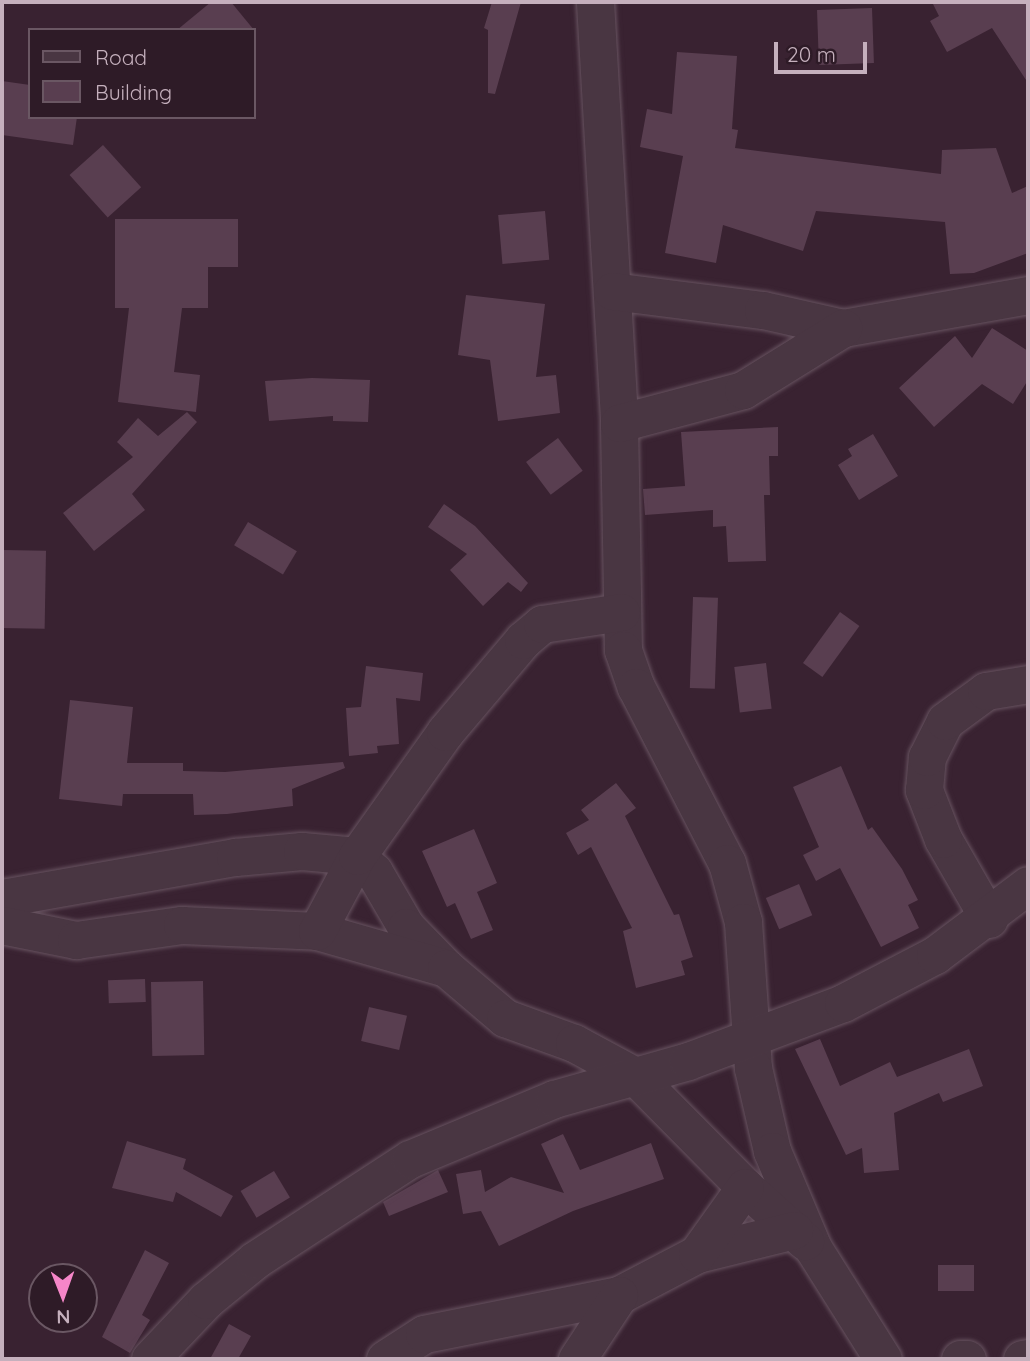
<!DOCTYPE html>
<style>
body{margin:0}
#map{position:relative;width:1030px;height:1361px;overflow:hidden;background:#392231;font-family:Quicksand,sans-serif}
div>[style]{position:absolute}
.building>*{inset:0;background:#593e50;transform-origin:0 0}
.roads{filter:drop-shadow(0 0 2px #675360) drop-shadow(0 0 2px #675360)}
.minor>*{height:37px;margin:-18.5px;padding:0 18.5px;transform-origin:18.5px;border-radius:18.5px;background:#493642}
span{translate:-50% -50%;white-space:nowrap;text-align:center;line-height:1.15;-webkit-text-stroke:7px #2e1b27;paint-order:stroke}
.frame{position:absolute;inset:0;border:4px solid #c5b0bd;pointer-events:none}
.legend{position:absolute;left:28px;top:28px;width:228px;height:91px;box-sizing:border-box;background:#2e1b27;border:2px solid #6a5763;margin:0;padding:9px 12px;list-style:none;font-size:21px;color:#c5b0bd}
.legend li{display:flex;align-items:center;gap:14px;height:35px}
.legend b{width:35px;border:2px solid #6a5763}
.north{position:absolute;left:28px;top:1263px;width:70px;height:70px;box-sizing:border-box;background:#2e1b27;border:2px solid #6a5763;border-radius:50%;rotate:179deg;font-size:19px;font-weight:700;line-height:28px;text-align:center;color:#c5b0bd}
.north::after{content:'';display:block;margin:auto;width:24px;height:32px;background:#f586c8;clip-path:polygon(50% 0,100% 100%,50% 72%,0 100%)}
.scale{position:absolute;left:774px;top:42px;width:93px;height:32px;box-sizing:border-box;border:4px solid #c5b0bd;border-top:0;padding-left:9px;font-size:21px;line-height:24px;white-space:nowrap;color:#c5b0bd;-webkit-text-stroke:5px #2e1b27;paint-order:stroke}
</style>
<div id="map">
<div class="building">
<i style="clip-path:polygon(211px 2px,231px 2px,254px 30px,177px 30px)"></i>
<i style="clip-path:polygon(492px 2px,521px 2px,495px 94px,488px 93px,488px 30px,484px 28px)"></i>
<i style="clip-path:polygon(932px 2px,1028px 2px,1028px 83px,992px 28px,947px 52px,930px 21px,939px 16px)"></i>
<i style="left:872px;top:8px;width:55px;height:55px;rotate:88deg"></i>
<i style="clip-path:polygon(677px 52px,737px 56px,732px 129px,738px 130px,735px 148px,941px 174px,942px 150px,996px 148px,1012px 193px,1028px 186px,1028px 253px,974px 273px,950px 274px,945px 222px,816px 211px,803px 251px,723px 225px,716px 263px,665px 253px,683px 156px,640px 147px,647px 109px,672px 114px)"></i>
<i style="clip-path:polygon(2px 81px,30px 85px,30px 117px,77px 117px,73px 145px,2px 135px)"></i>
<i style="left:103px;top:145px;width:57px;height:45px;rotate:48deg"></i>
<i style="left:545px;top:211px;width:49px;height:47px;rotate:85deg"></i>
<i style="clip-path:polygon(115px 219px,238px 219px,238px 267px,208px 267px,208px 308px,182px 308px,174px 372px,200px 375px,196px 412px,118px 402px,129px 308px,115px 308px)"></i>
<i style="clip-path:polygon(466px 295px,545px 304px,536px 377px,556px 375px,560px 413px,498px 421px,490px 360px,458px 355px)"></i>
<i style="clip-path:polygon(992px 328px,1028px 351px,1028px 380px,1013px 404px,982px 384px,934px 427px,899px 388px,955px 336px,972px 358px)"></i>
<i style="clip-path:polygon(312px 378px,370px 380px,368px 422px,333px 421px,333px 416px,269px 421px,265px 381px)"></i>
<i style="clip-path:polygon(187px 412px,197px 422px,132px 494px,145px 510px,94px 551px,63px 513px,133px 457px,117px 442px,138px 418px,158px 436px)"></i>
<i style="clip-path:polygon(778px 427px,778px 456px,769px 456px,770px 495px,764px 495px,766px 561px,728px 562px,726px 526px,713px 527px,713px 510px,645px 515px,643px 489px,685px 486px,681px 432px)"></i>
<i style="clip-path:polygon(873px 434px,898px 476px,859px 500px,838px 465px,852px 456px,848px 449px)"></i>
<i style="left:558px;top:438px;width:41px;height:40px;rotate:53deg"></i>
<i style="clip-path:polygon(444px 504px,475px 526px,528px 583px,521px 592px,508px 582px,483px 606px,450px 570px,467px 554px,428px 527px)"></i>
<i style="left:248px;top:522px;width:57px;height:27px;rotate:31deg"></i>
<i style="left:2px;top:550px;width:44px;height:78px;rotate:1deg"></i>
<i style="left:693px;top:597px;width:25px;height:91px;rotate:2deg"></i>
<i style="left:840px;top:612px;width:24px;height:63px;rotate:36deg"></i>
<i style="left:766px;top:663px;width:46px;height:32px;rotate:83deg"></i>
<i style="clip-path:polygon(366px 666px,423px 673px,420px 701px,396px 698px,399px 744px,377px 746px,378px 753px,349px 756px,346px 708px,361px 707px)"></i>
<i style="clip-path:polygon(70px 700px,133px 707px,127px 763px,183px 763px,183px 771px,225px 772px,343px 762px,345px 768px,292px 789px,293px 806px,227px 814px,194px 815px,193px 794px,123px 794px,122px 806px,59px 799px)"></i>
<i style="clip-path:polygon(841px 766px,868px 830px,872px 827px,902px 869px,918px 900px,908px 905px,919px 928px,881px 947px,840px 868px,816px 881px,803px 855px,819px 847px,793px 787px)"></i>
<i style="clip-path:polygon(616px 783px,636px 808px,625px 816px,674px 915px,679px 914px,693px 957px,681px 961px,685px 975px,636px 988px,623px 931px,632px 928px,591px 847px,578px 855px,566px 833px,589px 820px,581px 810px)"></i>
<i style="clip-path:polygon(474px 829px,497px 883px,477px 892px,493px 930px,471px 939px,455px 903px,447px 907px,422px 851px)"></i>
<i style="left:799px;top:884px;width:34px;height:36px;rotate:67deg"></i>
<i style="left:145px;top:979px;width:23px;height:37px;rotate:88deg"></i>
<i style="left:203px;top:981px;width:74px;height:52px;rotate:89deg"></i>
<i style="left:369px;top:1007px;width:39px;height:35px;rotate:13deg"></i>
<i style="clip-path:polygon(820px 1039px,840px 1086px,890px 1062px,897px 1077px,969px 1049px,983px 1086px,943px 1102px,939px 1093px,894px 1113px,899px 1170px,864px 1173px,862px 1148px,846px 1155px,795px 1049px)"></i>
<i style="clip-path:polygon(563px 1134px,580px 1170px,651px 1143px,664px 1179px,573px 1211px,499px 1246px,481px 1211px,463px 1214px,456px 1174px,481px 1170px,485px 1192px,511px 1177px,564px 1193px,541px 1144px)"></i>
<i style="clip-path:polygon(127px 1141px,186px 1159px,183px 1169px,233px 1196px,221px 1217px,176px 1192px,173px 1202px,112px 1188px)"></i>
<i style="clip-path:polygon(438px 1170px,448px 1192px,389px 1216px,383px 1202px)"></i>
<i style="left:274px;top:1171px;width:31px;height:39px;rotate:59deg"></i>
<i style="clip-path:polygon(145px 1250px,169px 1263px,142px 1315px,150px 1320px,130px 1353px,102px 1337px)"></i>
<i style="left:938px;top:1265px;width:36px;height:26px"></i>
<i style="clip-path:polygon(229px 1324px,251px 1336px,238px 1359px,210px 1359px)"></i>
</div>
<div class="roads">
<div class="minor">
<i style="left:595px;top:2px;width:422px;rotate:86.7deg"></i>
<i style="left:619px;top:423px;width:227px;rotate:89deg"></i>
<i style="left:623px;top:650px;width:39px;rotate:71deg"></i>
<i style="left:636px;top:687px;width:198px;rotate:62.7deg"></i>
<i style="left:727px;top:863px;width:61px;rotate:74.8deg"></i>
<i style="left:743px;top:922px;width:146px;rotate:86.1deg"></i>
<i style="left:753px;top:1068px;width:85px;rotate:77.1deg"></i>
<i style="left:772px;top:1151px;width:105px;rotate:67.1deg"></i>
<i style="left:813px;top:1248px;width:131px;rotate:57.8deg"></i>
<i style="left:612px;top:291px;width:152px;rotate:7.2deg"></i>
<i style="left:763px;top:310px;width:82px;rotate:12.7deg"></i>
<i style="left:843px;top:328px;width:188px;rotate:-10.1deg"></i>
<i style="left:619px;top:423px;width:128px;rotate:-14.9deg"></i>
<i style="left:743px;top:390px;width:118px;rotate:-31.8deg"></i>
<i style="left:2px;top:898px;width:237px;rotate:-10deg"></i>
<i style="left:235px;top:857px;width:67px;rotate:-5.1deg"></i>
<i style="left:302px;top:851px;width:55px;rotate:5.2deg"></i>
<i style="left:357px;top:856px;width:23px;rotate:43deg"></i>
<i style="left:374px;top:872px;width:64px;rotate:59.8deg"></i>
<i style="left:406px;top:927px;width:56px;rotate:45.7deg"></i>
<i style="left:989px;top:919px;width:92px;rotate:-119.9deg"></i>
<i style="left:943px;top:839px;width:53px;rotate:-111.2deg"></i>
<i style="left:924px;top:790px;width:33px;rotate:-85deg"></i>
<i style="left:927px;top:757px;width:40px;rotate:-63.4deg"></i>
<i style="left:945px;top:721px;width:51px;rotate:-36.2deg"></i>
<i style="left:986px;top:691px;width:43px;rotate:-9.5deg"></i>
<i style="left:2px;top:925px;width:76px;rotate:11.5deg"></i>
<i style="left:76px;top:940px;width:107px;rotate:-8.1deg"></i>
<i style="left:182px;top:925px;width:135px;rotate:2.5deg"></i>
<i style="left:317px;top:931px;width:134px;rotate:16deg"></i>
<i style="left:446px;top:968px;width:77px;rotate:40.3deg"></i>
<i style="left:505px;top:1018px;width:73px;rotate:19.9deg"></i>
<i style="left:574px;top:1043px;width:69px;rotate:28.4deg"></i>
<i style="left:635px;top:1076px;width:156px;rotate:45.3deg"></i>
<i style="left:745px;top:1187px;width:81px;rotate:42deg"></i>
<i style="left:317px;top:931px;width:85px;rotate:-61.9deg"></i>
<i style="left:357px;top:856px;width:152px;rotate:-54.6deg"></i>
<i style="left:445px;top:732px;width:121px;rotate:-49.7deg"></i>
<i style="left:523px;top:640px;width:25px;rotate:-40deg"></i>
<i style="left:542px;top:624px;width:80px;rotate:-8.6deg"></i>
<i style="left:697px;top:1254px;width:100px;rotate:-13.9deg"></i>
<i style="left:619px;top:1295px;width:88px;rotate:-27.7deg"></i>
<i style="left:697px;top:1254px;width:82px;rotate:-54.4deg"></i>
<i style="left:150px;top:1359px;width:81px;rotate:-46.5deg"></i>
<i style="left:206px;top:1300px;width:63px;rotate:-39.2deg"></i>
<i style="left:255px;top:1260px;width:185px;rotate:-33.1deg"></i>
<i style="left:410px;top:1159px;width:156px;rotate:-22.6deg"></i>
<i style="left:554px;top:1099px;width:139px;rotate:-15.8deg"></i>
<i style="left:688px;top:1061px;width:165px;rotate:-20.5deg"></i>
<i style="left:843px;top:1003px;width:104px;rotate:-27.6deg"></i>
<i style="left:935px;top:955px;width:116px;rotate:-37deg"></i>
<i style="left:385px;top:1359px;width:46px;rotate:-32.7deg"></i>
<i style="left:424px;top:1334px;width:199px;rotate:-11.3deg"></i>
<i style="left:619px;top:1295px;width:77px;rotate:123.3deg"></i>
<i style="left:960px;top:1359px;width:7px"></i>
<i style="left:1022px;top:1359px;width:6px;rotate:-9deg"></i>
</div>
</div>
<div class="frame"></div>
<ul class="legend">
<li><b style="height:9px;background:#493642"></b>Road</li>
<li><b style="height:19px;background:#593e50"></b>Building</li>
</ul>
<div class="north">N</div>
<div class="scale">20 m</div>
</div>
